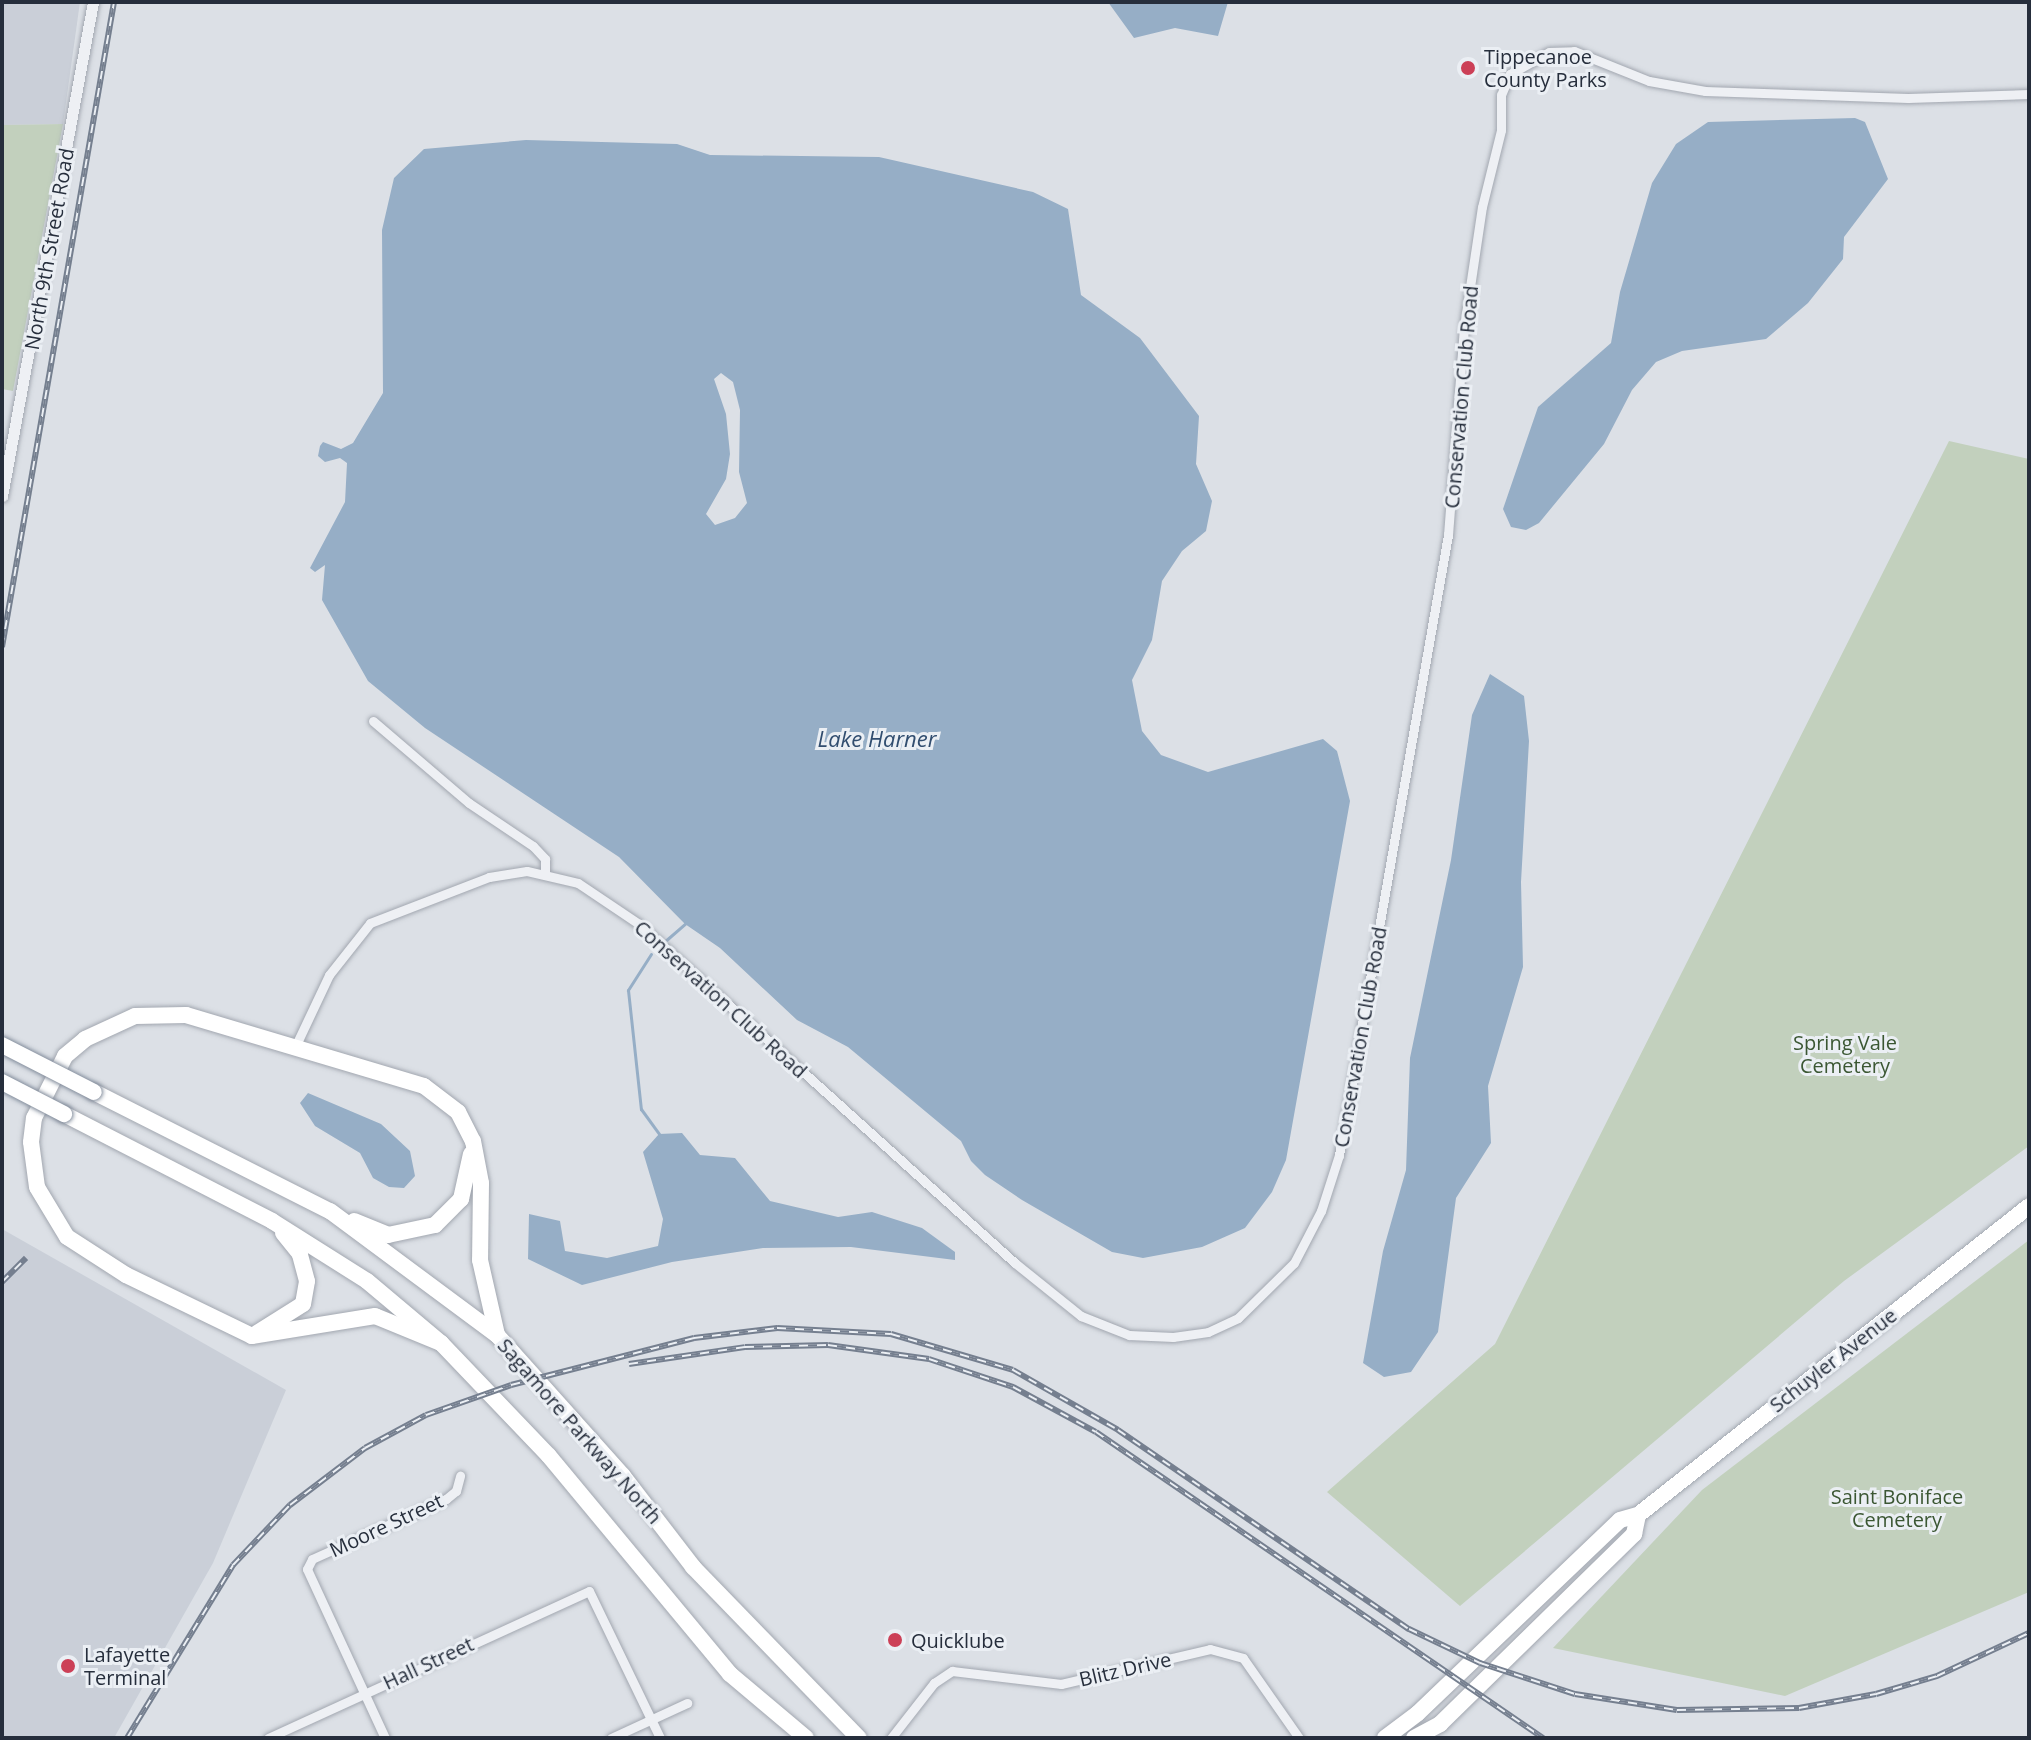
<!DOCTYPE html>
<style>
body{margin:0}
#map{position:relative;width:2031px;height:1740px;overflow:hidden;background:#dce0e6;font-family:"Open Sans",sans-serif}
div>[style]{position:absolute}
.built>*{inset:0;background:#cacfd8}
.green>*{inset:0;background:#c2d0bd}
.water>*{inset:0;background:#96aec6}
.stream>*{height:3px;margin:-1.5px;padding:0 1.5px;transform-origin:1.5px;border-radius:1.5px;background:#96aec6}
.roads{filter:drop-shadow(0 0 2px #a2a7b0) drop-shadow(0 0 2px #a2a7b0)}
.minor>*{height:9px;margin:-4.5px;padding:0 4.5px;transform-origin:4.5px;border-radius:4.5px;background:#eef0f4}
.tertiary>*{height:11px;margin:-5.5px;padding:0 5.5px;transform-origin:5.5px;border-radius:5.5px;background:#eef0f4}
.trunk>*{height:16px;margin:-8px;padding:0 8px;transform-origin:8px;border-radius:8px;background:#fff}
.rail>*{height:6px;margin-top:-3px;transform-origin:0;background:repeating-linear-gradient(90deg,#ebeff4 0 9px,#757f8f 0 18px);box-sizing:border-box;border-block:2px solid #757f8f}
.bridges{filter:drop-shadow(0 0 2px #838d9c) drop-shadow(0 0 2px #838d9c)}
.trunk-bridge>*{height:16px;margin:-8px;padding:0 8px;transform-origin:8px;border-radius:8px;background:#fff}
.dots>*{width:22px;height:22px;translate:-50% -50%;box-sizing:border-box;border:4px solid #ebeff4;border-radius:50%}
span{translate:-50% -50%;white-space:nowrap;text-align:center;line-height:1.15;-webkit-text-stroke:6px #ebeff4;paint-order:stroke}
.poi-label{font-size:20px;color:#262e3c}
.left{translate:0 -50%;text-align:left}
.street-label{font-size:20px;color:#262e3c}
.park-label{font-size:20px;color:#3b5733}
.water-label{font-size:22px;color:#314d6f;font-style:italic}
.frame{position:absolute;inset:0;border:4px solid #262e3c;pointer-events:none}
</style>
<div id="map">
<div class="built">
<i style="clip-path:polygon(2px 2px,80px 2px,63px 124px,2px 125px)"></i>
<i style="clip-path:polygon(2px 1229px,286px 1390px,213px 1563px,114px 1738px,2px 1738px)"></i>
</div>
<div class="green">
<i style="clip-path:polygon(63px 124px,13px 391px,2px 389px,2px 125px)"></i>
<i style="clip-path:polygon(1949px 441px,2029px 459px,2029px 1146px,1844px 1281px,1460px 1606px,1327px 1492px,1495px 1344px)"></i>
<i style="clip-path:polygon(2029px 1240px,2029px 1592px,1785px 1696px,1553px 1648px,1702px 1490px)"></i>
</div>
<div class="water">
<i style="clip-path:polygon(1108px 2px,1228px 2px,1218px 36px,1175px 28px,1134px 38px)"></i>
<i style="clip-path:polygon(1855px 118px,1865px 122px,1888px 179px,1844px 237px,1843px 259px,1808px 303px,1766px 339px,1682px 351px,1656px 362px,1632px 390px,1604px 444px,1539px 523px,1526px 530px,1511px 527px,1503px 509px,1538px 407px,1611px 343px,1620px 292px,1652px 183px,1676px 144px,1708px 122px)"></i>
<i style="clip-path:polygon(evenodd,526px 140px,677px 144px,710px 155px,879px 157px,1033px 192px,1068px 209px,1081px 295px,1140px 338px,1199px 416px,1196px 464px,1212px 501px,1206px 531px,1182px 551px,1162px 581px,1152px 640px,1132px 680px,1142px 731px,1161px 755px,1208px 772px,1323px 739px,1337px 751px,1350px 801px,1286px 1160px,1272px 1192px,1245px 1228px,1202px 1247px,1143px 1258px,1112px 1252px,1022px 1200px,985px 1175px,971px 1161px,961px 1141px,848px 1047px,797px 1020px,720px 948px,685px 924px,619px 857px,425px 728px,368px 681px,322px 600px,325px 565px,315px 572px,310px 568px,345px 502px,347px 463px,340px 458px,325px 462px,318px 456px,320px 446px,323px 442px,341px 449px,353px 443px,383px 393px,382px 230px,394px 178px,424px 149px,526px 140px,721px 373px,733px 382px,740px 410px,739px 472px,747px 503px,735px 518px,715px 525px,706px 514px,726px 479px,730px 454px,726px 414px,714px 379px,721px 373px)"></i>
<i style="clip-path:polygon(1490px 674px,1524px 696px,1529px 741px,1521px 882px,1523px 967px,1488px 1086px,1491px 1143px,1456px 1198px,1438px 1332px,1411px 1372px,1384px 1377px,1363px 1363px,1383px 1251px,1406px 1170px,1410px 1058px,1451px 860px,1472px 715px)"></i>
<i style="clip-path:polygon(308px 1093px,381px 1124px,410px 1151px,415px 1176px,404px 1188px,389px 1187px,373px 1178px,360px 1153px,315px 1126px,300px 1103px)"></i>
<i style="clip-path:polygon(682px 1133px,700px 1155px,735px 1158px,770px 1201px,838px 1217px,872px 1212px,922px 1228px,955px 1252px,955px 1260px,851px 1247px,763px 1248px,672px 1262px,582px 1285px,528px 1259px,529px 1214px,560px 1221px,565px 1251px,607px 1258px,658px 1246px,663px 1219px,643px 1152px,659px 1134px)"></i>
</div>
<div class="stream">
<i style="left:664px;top:942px;width:28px;rotate:-41deg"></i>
<i style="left:651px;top:954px;width:43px;rotate:122.6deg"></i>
<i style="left:628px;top:990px;width:120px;rotate:83.8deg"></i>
<i style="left:641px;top:1109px;width:31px;rotate:54deg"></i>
</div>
<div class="roads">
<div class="minor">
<i style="left:373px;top:721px;width:126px;rotate:40.5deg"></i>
<i style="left:469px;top:803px;width:77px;rotate:33.9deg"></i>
<i style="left:533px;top:846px;width:18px;rotate:47deg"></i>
<i style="left:545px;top:859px;width:16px;rotate:90deg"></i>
<i style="left:295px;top:1047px;width:80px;rotate:-64.7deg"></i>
<i style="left:329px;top:975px;width:66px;rotate:-51.7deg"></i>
<i style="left:370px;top:923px;width:128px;rotate:-21.1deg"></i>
<i style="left:489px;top:877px;width:38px;rotate:-9deg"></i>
<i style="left:527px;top:871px;width:52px;rotate:13.2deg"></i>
<i style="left:578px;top:883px;width:73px;rotate:33.9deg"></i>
<i style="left:639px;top:924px;width:506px;rotate:42.04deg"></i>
<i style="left:1015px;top:1263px;width:85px;rotate:38.8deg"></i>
<i style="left:1081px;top:1316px;width:52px;rotate:21.6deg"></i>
<i style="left:1129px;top:1335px;width:44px;rotate:2.6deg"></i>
<i style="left:1173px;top:1337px;width:35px;rotate:-8deg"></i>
<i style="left:1208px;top:1332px;width:33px;rotate:-25deg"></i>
<i style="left:1238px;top:1318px;width:78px;rotate:-44.5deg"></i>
<i style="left:1294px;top:1263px;width:59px;rotate:-62.6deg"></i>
<i style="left:1321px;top:1211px;width:59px;rotate:-72.2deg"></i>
<i style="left:1339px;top:1155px;width:630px;rotate:-80.03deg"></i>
<i style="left:1448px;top:535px;width:209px;rotate:-85.6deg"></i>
<i style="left:1464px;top:327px;width:121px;rotate:-81.5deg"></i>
<i style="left:1482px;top:207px;width:79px;rotate:-76.1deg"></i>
<i style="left:1501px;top:130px;width:35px;rotate:-90deg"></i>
<i style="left:1501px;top:95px;width:23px;rotate:-67deg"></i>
<i style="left:1510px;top:74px;width:45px;rotate:-29.4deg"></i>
<i style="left:1549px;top:52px;width:25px;rotate:-2deg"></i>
<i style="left:1574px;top:51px;width:81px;rotate:21.8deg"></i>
<i style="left:1649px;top:81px;width:57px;rotate:10.1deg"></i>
<i style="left:1705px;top:91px;width:203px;rotate:2deg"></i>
<i style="left:1908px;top:98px;width:121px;rotate:-1.9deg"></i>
<i style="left:268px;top:1738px;width:353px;rotate:-24.6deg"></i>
<i style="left:589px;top:1591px;width:163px;rotate:64.2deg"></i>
<i style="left:385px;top:1738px;width:186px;rotate:-114.8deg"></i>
<i style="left:307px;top:1569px;width:11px;rotate:-63deg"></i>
<i style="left:312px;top:1559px;width:147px;rotate:-24.1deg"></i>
<i style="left:446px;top:1499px;width:13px;rotate:-39deg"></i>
<i style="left:456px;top:1491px;width:16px;rotate:-75deg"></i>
<i style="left:611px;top:1738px;width:84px;rotate:-24.7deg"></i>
<i style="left:891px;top:1738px;width:70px;rotate:-52deg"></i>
<i style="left:934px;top:1683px;width:22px;rotate:-34deg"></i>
<i style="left:952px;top:1671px;width:110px;rotate:6.8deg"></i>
<i style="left:1061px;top:1684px;width:153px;rotate:-13.2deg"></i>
<i style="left:1210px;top:1649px;width:34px;rotate:15deg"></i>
<i style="left:1243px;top:1658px;width:98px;rotate:55deg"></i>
</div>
<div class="tertiary">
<i style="left:2px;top:496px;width:502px;rotate:-79.56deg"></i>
</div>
<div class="trunk">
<i style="left:94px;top:1092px;width:264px;rotate:26.8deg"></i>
<i style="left:330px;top:1211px;width:208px;rotate:36.6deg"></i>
<i style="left:497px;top:1335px;width:189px;rotate:48.2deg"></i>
<i style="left:623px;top:1476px;width:115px;rotate:52.4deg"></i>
<i style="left:693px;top:1567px;width:238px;rotate:45.9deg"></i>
<i style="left:64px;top:1114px;width:234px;rotate:27.2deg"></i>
<i style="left:272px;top:1221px;width:112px;rotate:32.3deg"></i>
<i style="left:367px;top:1281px;width:97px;rotate:40deg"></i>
<i style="left:441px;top:1343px;width:156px;rotate:46.3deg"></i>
<i style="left:549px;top:1456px;width:283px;rotate:50.3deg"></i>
<i style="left:730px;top:1674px;width:99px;rotate:40.1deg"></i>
<i style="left:354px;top:1221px;width:37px;rotate:22deg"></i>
<i style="left:388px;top:1235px;width:48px;rotate:-12deg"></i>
<i style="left:435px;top:1225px;width:37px;rotate:-45deg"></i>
<i style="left:461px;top:1199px;width:46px;rotate:-77.5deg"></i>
<i style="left:257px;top:1333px;width:54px;rotate:-32.2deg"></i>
<i style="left:303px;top:1304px;width:23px;rotate:-80deg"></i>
<i style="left:307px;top:1281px;width:28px;rotate:-105deg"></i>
<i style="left:300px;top:1254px;width:27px;rotate:-129deg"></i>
<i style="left:441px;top:1343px;width:71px;rotate:-157.8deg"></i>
<i style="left:375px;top:1316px;width:125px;rotate:170.8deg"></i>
<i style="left:252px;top:1336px;width:140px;rotate:-154.2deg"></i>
<i style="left:126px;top:1275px;width:70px;rotate:-147.2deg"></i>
<i style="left:67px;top:1237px;width:58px;rotate:-121deg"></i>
<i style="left:37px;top:1187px;width:45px;rotate:-97.6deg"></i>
<i style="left:31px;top:1142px;width:24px;rotate:-83deg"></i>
<i style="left:34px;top:1118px;width:69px;rotate:-63.4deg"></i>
<i style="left:65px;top:1056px;width:26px;rotate:-40deg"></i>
<i style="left:85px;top:1039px;width:55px;rotate:-24.7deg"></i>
<i style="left:135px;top:1016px;width:51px;rotate:-1.1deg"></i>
<i style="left:186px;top:1015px;width:248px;rotate:16.6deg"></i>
<i style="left:424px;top:1086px;width:43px;rotate:37.4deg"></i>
<i style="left:458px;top:1112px;width:33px;rotate:63deg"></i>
<i style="left:473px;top:1141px;width:43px;rotate:79.2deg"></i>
<i style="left:481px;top:1183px;width:77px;rotate:90.7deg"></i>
<i style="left:480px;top:1260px;width:77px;rotate:77.2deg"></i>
<i style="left:1385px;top:1738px;width:41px;rotate:-37.1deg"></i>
<i style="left:1418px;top:1713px;width:279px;rotate:-43.7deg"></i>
<i style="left:1620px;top:1520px;width:19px;rotate:-16deg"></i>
<i style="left:1638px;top:1515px;width:498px;rotate:-38.3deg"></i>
<i style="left:1414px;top:1738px;width:30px;rotate:-28deg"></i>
<i style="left:1440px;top:1724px;width:272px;rotate:-44.4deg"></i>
<i style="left:1634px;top:1534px;width:19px;rotate:-78deg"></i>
</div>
</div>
<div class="rail">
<i style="left:2px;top:647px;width:655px;rotate:-80.15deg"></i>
<i style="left:2px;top:1282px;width:34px;rotate:-45deg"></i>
<i style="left:629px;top:1364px;width:117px;rotate:-8.3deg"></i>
<i style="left:745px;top:1347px;width:83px;rotate:-1.4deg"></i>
<i style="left:828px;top:1345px;width:102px;rotate:7.9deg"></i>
<i style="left:929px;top:1359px;width:89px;rotate:18.4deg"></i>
<i style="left:1013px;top:1387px;width:94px;rotate:28.5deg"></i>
<i style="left:1096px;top:1432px;width:542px;rotate:34.39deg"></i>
<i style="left:127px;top:1738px;width:203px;rotate:-58.5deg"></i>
<i style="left:233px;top:1565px;width:83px;rotate:-46.5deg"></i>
<i style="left:290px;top:1505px;width:94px;rotate:-37.2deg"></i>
<i style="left:365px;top:1448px;width:69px;rotate:-28.4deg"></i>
<i style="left:426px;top:1415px;width:90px;rotate:-19.4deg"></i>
<i style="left:511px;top:1385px;width:189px;rotate:-14.4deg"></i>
<i style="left:694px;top:1338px;width:84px;rotate:-6.9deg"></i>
<i style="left:777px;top:1328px;width:114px;rotate:3deg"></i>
<i style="left:891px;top:1334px;width:127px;rotate:16.4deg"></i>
<i style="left:1013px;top:1370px;width:121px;rotate:29.7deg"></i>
<i style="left:1118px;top:1430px;width:353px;rotate:34.4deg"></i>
<i style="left:1409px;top:1629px;width:79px;rotate:25.6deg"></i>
<i style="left:1480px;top:1663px;width:100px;rotate:18.1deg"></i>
<i style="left:1575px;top:1694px;width:103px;rotate:8.9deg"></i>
<i style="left:1677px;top:1710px;width:122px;rotate:-0.9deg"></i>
<i style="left:1799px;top:1708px;width:78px;rotate:-10.3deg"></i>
<i style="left:1876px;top:1694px;width:64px;rotate:-16.4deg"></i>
<i style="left:1937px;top:1676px;width:102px;rotate:-25.1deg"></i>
</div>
<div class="bridges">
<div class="trunk-bridge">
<i style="left:2px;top:1045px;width:103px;rotate:27.1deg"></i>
<i style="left:2px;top:1082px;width:70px;rotate:27.3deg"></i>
</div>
</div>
<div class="dots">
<i style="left:1468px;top:68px;background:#cc4057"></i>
<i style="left:895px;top:1640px;background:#cc4057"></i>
<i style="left:68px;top:1666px;background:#cc4057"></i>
</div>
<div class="poi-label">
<span class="left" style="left:1484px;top:68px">Tippecanoe<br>County Parks</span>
<span class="left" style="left:911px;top:1640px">Quicklube</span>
<span class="left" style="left:84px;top:1666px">Lafayette<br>Terminal</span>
</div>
<div class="street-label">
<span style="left:49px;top:249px;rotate:-80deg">North 9th Street Road</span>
<span style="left:1461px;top:397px;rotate:-85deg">Conservation Club Road</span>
<span style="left:721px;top:999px;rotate:42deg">Conservation Club Road</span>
<span style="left:1360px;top:1037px;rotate:-80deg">Conservation Club Road</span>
<span style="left:1833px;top:1360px;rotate:-38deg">Schuyler Avenue</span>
<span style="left:580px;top:1431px;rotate:49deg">Sagamore Parkway North</span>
<span style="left:386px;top:1525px;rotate:-25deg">Moore Street</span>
<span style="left:428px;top:1663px;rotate:-25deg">Hall Street</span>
<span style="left:1125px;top:1669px;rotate:-13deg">Blitz Drive</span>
</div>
<div class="park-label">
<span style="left:1845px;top:1054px">Spring Vale<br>Cemetery</span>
<span style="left:1897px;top:1508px">Saint Boniface<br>Cemetery</span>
</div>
<div class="water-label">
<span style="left:877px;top:739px">Lake Harner</span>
</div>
<div class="frame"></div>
</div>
